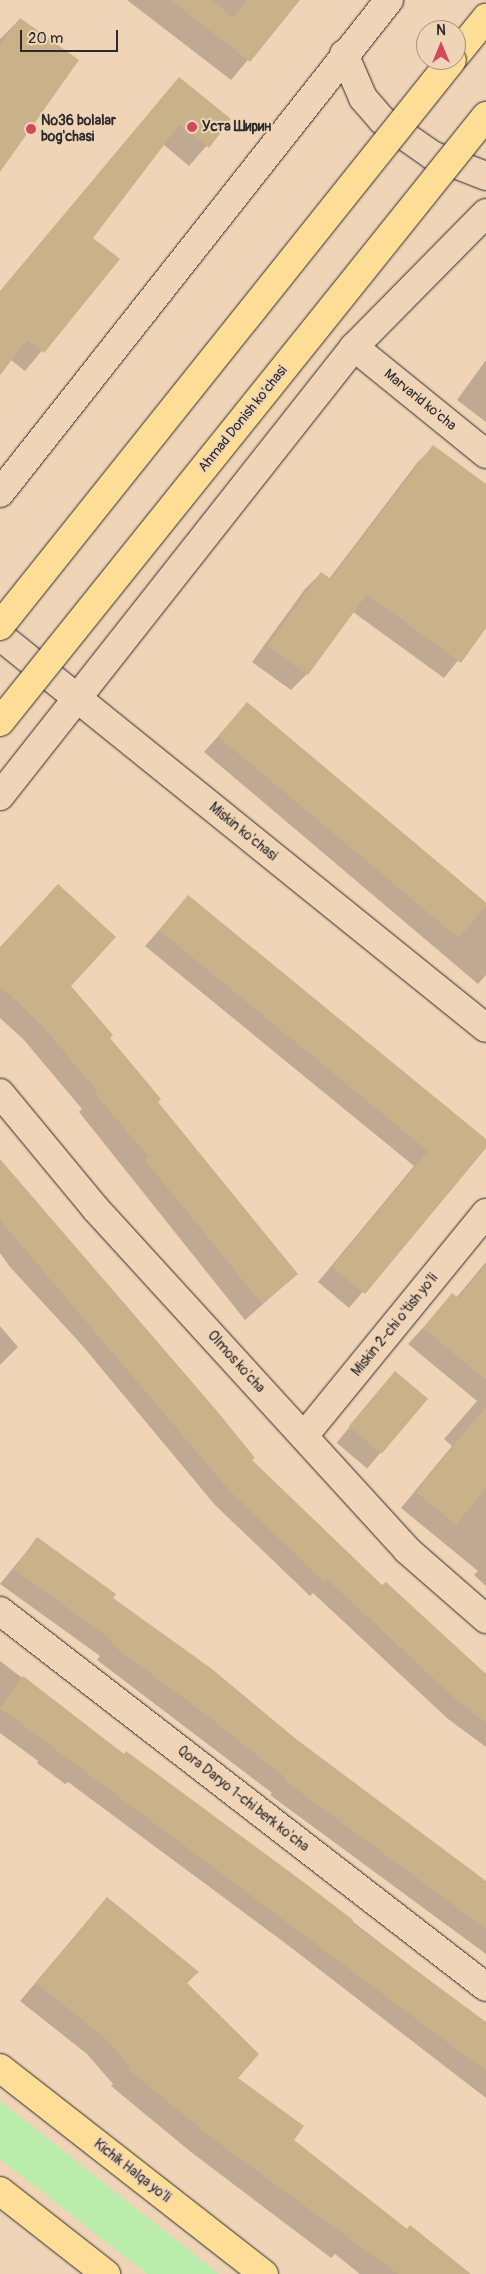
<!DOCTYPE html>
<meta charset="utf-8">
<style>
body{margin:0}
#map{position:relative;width:486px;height:2274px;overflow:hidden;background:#f0d4b7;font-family:Pangolin,sans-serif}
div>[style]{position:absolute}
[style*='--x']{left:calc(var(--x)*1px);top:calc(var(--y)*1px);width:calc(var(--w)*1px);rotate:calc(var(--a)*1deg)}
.green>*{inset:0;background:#baecac}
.shadow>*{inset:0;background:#0003;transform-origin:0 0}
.building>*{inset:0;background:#c9b189;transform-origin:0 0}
.roads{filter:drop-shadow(0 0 1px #2b2b2b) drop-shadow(0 0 1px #2b2b2b)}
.minor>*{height:28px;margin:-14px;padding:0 14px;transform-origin:14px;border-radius:14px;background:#f0d4b7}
.major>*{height:28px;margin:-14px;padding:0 14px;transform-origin:14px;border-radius:14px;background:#fedd96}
.highway>*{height:28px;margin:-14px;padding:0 14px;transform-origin:14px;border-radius:14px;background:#fedd96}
.bridges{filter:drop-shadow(0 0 1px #2b2b2b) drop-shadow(0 0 1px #2b2b2b)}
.major-bridge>*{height:28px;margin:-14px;padding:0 14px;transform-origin:14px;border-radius:14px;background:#fedd96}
.dots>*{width:14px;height:14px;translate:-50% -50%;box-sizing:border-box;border:2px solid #f0d4b7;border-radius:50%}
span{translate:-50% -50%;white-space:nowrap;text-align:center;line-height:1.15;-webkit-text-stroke:4px #f0d4b7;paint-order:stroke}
.poi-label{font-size:14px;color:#2b2b2b;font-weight:700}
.left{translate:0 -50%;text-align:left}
.street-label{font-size:14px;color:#2b2b2b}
.north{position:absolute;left:416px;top:20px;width:50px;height:50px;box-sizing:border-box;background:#f0d4b7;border:1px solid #a1907f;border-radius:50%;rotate:0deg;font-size:14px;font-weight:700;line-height:20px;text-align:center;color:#2b2b2b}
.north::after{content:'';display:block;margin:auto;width:18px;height:22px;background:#d1495b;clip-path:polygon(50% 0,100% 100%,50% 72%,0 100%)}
.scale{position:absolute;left:20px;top:30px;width:98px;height:22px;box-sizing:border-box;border:2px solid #2b2b2b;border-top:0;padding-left:6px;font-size:15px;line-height:18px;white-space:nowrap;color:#2b2b2b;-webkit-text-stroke:4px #f0d4b7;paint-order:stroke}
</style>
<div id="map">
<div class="green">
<i style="clip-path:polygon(0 2101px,219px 2274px,147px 2274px,0 2159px)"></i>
</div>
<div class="shadow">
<i style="clip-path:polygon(127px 0,298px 0,231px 80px)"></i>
<i style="clip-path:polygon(20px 19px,0 170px,0 39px)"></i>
<i style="clip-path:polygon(179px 79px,230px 119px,189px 166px,163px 144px,91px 238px,118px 259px,25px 371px,11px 360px,0 375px,0 292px)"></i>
<i style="clip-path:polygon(486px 360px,486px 422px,457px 400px)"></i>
<i style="clip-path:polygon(433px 447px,486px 488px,486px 626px,444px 678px,353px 612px,307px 674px,291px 690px,252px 662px,305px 589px,321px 573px,329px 579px,417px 463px)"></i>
<i style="clip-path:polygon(247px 704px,486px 905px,486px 975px,478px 984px,204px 752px)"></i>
<i style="clip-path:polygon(188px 897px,486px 1141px,486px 1146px,349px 1308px,318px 1282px,414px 1166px,145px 946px)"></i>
<i style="clip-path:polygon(0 947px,69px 986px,157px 1102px,297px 1274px,245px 1320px,79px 1112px,82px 1109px,24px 1040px,0 1018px)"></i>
<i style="clip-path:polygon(0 1161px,251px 1460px,382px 1587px,486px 1675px,486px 1747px,448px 1719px,313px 1593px,310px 1596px,215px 1505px,81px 1344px,10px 1267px,0 1253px)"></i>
<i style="clip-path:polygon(486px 1262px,486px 1586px,474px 1575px,478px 1571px,401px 1508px,452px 1446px,444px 1439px,477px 1401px,408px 1344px,453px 1295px,456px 1298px)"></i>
<i style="clip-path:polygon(0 1326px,18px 1347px,0 1365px)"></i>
<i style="left:395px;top:1373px;width:40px;height:91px;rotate:40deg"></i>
<i style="clip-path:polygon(37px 1539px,295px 1740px,486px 1882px,486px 1954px,270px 1795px,272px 1793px,97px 1660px,100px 1656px,0 1584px)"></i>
<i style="clip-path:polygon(0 1661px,124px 1755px,305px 1885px,486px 2024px,486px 2098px,285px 1943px,68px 1782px,65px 1784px,37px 1763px,38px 1761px,0 1733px)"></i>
<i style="clip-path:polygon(107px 1898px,197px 1973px,186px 1984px,236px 2079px,292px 2140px,407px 2230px,470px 2274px,360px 2274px,335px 2254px,331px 2258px,191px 2152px,111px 2086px,113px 2084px,87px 2054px,20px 2001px)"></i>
</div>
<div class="building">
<i style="clip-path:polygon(171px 0,211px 0,233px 17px,247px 0,300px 0,250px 62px)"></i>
<i style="clip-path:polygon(20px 18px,79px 60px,0 172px,0 45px)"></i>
<i style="clip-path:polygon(179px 77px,231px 119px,209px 148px,180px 124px,93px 238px,120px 259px,44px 353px,27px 340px,0 375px,0 291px)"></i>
<i style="clip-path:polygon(433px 445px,486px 484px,486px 628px,461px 663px,367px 594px,308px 675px,267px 646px,321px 572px,331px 579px)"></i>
<i style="left:247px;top:702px;width:314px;height:45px;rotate:40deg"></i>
<i style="clip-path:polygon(58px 884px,116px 937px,71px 986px,113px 1035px,110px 1038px,161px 1099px,158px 1102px,298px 1274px,262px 1304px,145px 1160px,149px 1157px,95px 1094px,98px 1092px,40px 1023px,0 986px,0 947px)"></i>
<i style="clip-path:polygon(188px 895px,486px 1139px,486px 1148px,365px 1294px,332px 1267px,428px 1151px,159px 930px)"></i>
<i style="clip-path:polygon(0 1159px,217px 1411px,255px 1458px,252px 1460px,382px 1585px,386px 1582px,486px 1674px,486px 1722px,462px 1705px,328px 1580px,325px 1583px,229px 1490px,0 1220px)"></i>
<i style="clip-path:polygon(486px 1265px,486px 1380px,423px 1328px,452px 1293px,458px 1298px)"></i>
<i style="left:395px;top:1371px;width:43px;height:72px;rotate:40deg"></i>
<i style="clip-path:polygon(486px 1406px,486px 1488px,456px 1525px,416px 1492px)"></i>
<i style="clip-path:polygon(37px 1537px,116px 1594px,113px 1598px,212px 1669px,296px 1739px,486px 1881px,486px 1929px,284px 1780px,286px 1778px,204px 1713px,111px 1644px,113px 1641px,14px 1569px)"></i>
<i style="clip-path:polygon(23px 1676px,124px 1754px,126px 1751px,306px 1884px,353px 1920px,352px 1923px,486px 2022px,486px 2071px,0 1708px)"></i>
<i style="clip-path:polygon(107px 1897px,199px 1972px,185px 1981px,259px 2054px,238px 2078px,304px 2126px,294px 2140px,407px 2229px,410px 2225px,471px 2274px,398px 2274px,208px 2135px,127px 2068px,130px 2066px,104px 2037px,36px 1983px)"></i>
</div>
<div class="roads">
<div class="minor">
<i style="--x:344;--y:54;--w:48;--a:66.6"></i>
<i style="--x:363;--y:98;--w:29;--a:49"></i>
<i style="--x:382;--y:120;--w:61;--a:35"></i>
<i style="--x:432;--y:155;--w:58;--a:21.3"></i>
<i style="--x:354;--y:347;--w:170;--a:39"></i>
<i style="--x:0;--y:493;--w:628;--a:-51.72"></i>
<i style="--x:0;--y:636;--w:624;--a:38.89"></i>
<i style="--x:0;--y:796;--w:572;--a:-51.75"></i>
<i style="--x:354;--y:347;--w:188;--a:-45.4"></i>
<i style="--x:0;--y:1093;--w:149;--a:50.4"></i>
<i style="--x:95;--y:1208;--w:463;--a:47.6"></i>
<i style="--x:407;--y:1550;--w:105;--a:41.1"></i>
<i style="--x:304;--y:1436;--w:288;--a:-50.8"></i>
<i style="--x:0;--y:1611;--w:614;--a:37.73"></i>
</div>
<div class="major">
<i style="--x:456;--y:55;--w:48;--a:-51"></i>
</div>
<div class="highway">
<i style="--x:0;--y:2068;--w:335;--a:38"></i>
<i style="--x:0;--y:2191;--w:135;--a:38.1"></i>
</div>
</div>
<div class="bridges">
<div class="major-bridge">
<i style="--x:0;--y:626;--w:724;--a:-51.39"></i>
<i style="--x:0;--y:722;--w:777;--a:-51.27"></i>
</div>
</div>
<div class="dots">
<i style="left:192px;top:127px;background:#d1495b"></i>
<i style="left:31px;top:129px;background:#d1495b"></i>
</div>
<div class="poi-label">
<span class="left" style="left:41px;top:129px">№36 bolalar<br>bog'chasi</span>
<span class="left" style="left:202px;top:127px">Уста Ширин</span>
</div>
<div class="street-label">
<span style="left:420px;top:400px;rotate:39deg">Marvarid ko'cha</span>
<span style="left:243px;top:419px;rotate:-51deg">Ahmad Donish ko'chasi</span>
<span style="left:243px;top:832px;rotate:39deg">Miskin ko'chasi</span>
<span style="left:395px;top:1325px;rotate:-51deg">Miskin 2-chi o'tish yo'li</span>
<span style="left:236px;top:1362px;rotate:48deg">Olmos ko'cha</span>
<span style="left:243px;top:1799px;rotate:38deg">Qora Daryo 1-chi berk ko'cha</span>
<span style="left:132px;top:2171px;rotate:38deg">Kichik Halqa yo'li</span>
</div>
<div class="north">N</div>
<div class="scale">20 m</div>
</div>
